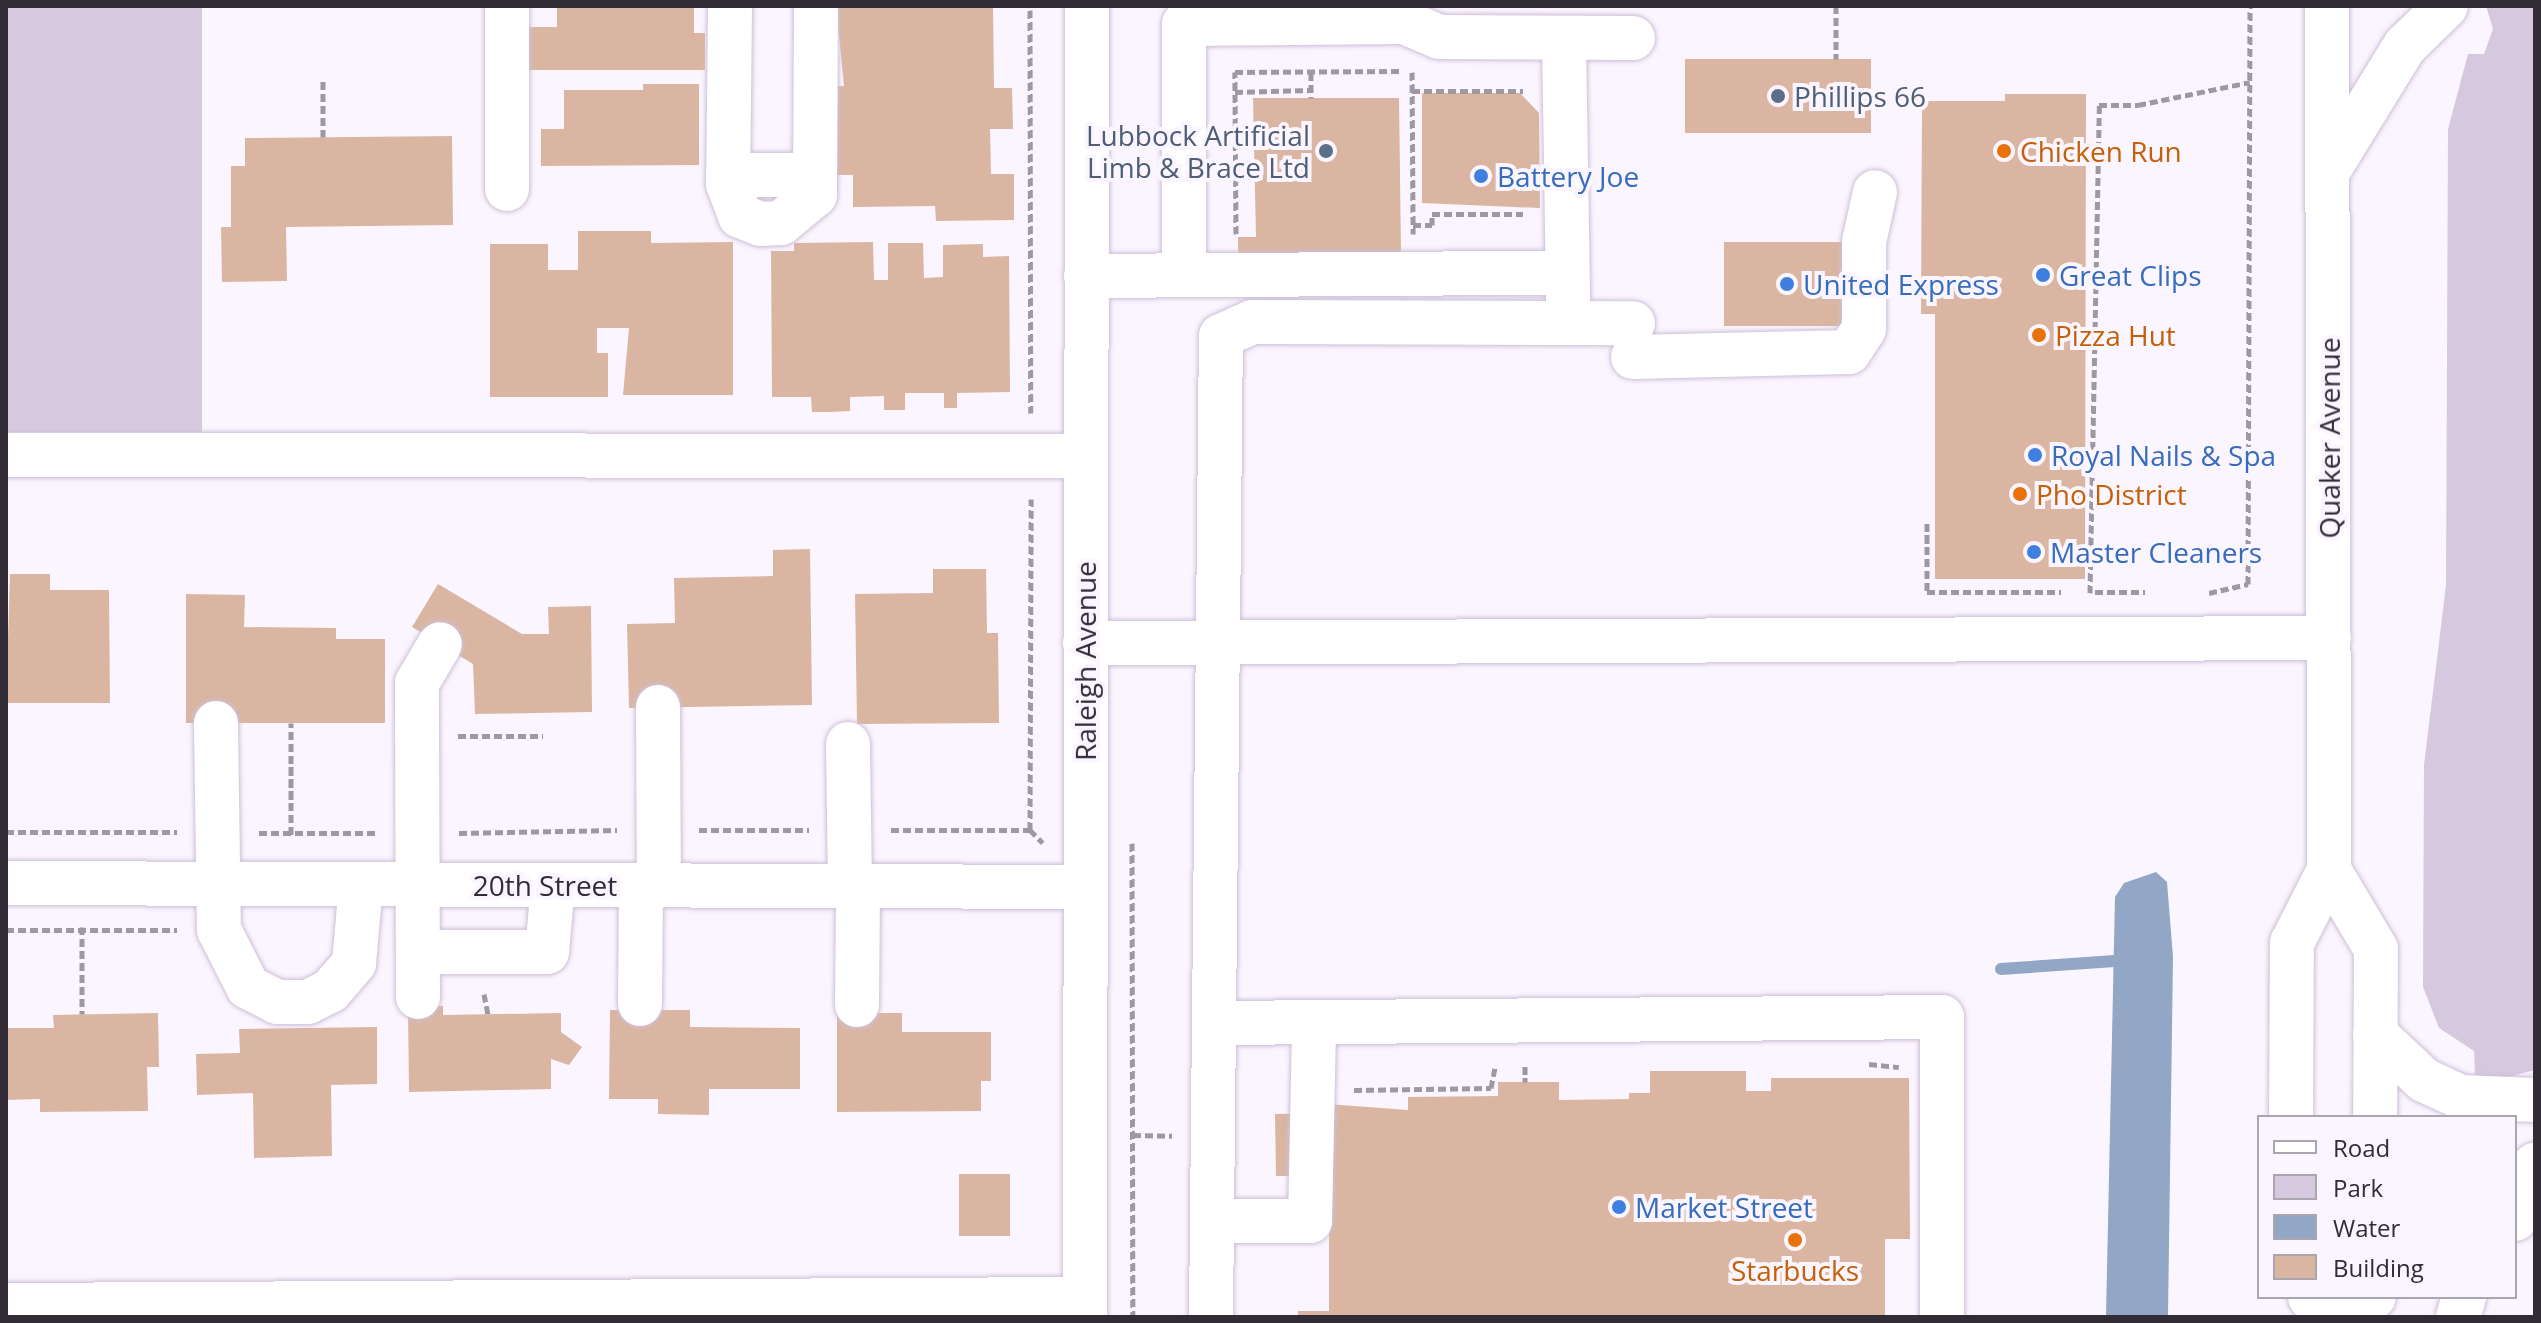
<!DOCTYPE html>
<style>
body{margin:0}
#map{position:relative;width:2541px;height:1323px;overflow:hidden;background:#fbf5ff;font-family:"Open Sans",sans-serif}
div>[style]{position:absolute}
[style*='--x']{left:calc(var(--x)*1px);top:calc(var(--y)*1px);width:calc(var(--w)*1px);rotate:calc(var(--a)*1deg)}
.green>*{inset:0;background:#d6c9df;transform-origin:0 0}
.water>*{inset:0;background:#92a6c5}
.stream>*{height:12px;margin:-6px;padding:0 6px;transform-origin:6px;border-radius:6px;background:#92a6c5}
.building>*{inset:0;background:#dab6a2;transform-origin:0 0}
.path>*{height:5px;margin-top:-2.5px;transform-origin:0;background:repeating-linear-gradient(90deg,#9e98a2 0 8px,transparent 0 12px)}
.roads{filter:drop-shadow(0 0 2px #cdbfd7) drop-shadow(0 0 2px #cdbfd7)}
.minor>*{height:44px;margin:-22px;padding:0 22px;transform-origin:22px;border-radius:22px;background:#fff}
.major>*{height:44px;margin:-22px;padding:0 22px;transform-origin:22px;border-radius:22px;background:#fff}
.highway>*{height:44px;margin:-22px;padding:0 22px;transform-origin:22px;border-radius:22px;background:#fff}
.dots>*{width:22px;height:22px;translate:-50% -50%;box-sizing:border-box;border:4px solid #fbf5ff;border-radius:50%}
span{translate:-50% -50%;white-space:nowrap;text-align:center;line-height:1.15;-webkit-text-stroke:8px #fbf5ff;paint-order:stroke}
.service-label{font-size:28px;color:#4e5e75}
.left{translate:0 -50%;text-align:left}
.right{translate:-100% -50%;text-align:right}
.food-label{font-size:28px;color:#c56008}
.shop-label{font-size:28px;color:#366cbe}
.street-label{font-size:28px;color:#312c35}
.frame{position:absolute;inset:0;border:8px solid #312c35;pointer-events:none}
.legend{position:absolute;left:2257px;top:1115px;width:260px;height:184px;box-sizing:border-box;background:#fbf5ff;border:2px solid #aaa5ae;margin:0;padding:10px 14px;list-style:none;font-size:24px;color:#312c35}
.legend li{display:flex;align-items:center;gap:16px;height:40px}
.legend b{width:40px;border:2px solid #aaa5ae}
</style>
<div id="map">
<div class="green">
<i style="left:6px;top:6px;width:196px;height:426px"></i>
<i style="clip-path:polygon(2486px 6px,2535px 6px,2535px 1070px,2504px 1078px,2475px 1075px,2474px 1051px,2439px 1028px,2423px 987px,2424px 765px,2446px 585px,2448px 129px,2468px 54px,2484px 54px,2493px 29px)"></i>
</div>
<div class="water">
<i style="clip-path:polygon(2156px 872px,2167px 882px,2173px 957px,2168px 1315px,2106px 1317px,2115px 897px,2124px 883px)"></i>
</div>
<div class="stream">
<i style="--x:2001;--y:969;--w:114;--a:-4"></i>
</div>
<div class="building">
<i style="clip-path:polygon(557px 6px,694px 6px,694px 33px,705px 33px,705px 70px,526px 70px,526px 27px,557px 27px)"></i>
<i style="clip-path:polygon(836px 6px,993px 6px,994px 88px,1012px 88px,1013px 129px,990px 129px,991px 174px,1014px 174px,1014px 220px,936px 221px,935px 206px,853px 207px,853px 175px,833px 175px,833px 86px,844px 86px)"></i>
<i style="left:1685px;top:59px;width:186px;height:74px"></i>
<i style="clip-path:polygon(643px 84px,699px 84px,699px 165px,541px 166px,541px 129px,564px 129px,564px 90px,643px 90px)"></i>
<i style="clip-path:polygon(1422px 93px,1520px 93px,1539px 113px,1540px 208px,1422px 203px)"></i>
<i style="clip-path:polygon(2005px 94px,2086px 94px,2085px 579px,1935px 579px,1935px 314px,1921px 314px,1922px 101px,2005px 101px)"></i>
<i style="clip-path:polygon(1253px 98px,1399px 98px,1401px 253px,1238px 253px,1238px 237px,1256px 237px)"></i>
<i style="clip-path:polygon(452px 136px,453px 225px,286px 227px,287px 281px,222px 282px,221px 227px,231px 227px,231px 166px,245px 166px,245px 138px)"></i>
<i style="clip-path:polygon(578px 231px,651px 231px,651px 243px,733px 242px,733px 395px,623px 395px,629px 328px,597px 328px,597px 353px,608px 353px,608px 397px,490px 397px,490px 244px,548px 244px,548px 270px,578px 270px)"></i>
<i style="clip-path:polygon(873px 242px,874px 280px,888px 280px,888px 243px,923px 243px,924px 278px,943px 277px,943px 245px,983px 244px,983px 257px,1009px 256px,1010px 392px,957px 393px,957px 408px,944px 408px,944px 393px,905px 393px,905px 410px,884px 410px,884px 396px,850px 397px,850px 411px,830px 412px,812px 412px,811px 397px,772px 397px,771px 251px,794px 251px,794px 243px)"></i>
<i style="left:1724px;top:242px;width:127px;height:84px"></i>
<i style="clip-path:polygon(810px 549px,812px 705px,629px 708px,627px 624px,675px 623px,674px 578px,773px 576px,773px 550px)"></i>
<i style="clip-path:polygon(933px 569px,986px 569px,987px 633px,998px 633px,999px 723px,857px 724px,855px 594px,933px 593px)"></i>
<i style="clip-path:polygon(10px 574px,50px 574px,50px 590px,109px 590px,110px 703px,6px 703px)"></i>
<i style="clip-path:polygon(438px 584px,522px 634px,549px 634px,548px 607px,591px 606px,592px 712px,475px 714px,473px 664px,412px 627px)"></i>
<i style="clip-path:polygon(186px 594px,245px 595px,244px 627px,336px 628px,336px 639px,385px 639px,385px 723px,186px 723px)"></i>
<i style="clip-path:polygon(443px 1006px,443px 1015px,561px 1013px,561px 1032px,582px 1047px,569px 1065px,551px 1059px,551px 1089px,409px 1092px,408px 1007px)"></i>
<i style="clip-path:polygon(610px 1010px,690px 1010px,690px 1027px,800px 1028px,800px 1089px,709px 1089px,709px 1115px,658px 1114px,658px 1099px,609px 1099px)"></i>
<i style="clip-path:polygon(158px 1013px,159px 1067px,147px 1067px,148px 1111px,40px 1112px,40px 1099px,6px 1100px,6px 1028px,54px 1028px,53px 1015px)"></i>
<i style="clip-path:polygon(837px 1013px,902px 1013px,902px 1032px,991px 1032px,991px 1081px,981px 1081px,981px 1111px,837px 1112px)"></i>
<i style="clip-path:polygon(377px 1027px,377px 1084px,331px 1085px,332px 1156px,254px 1158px,253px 1093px,197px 1095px,196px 1054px,240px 1053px,239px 1029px)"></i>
<i style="clip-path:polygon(1650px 1071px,1746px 1071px,1746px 1091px,1771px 1091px,1771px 1078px,1909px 1078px,1910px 1239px,1885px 1239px,1885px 1317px,1298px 1317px,1298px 1311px,1329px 1311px,1329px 1176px,1276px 1176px,1275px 1114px,1327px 1113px,1327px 1104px,1408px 1110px,1408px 1097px,1498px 1096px,1498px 1082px,1559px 1082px,1559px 1100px,1629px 1099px,1629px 1093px,1650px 1093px)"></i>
<i style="left:959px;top:1174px;width:51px;height:62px"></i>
</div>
<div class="path">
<i style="--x:1836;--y:6;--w:53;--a:90"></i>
<i style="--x:1030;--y:10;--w:403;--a:89.9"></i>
<i style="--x:1311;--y:72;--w:26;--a:90"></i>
<i style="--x:1412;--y:72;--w:162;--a:89.6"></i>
<i style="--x:1412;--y:91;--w:111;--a:0"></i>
<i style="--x:1235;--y:92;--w:76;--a:-1.5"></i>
<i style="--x:323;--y:137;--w:57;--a:-90"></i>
<i style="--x:1413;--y:225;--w:19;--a:0"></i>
<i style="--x:1432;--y:225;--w:11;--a:-90"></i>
<i style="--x:1432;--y:214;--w:91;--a:0"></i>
<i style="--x:1236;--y:234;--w:162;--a:-90.4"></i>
<i style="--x:1235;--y:72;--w:168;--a:-0.3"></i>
<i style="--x:1927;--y:523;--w:69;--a:90"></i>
<i style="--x:1927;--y:592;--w:134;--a:0"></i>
<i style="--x:2095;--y:592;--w:50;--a:0"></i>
<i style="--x:2090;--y:593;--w:488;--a:-88.9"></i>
<i style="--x:2099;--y:105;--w:39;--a:0"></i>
<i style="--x:2138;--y:105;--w:114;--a:-11.6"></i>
<i style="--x:2209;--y:593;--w:40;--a:-13"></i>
<i style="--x:2248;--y:584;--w:578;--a:-89.8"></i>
<i style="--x:458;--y:736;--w:85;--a:0"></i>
<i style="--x:699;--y:830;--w:110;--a:0"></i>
<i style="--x:891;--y:830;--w:139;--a:0"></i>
<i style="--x:1030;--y:830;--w:331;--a:-89.8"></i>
<i style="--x:1030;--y:830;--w:18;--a:45"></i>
<i style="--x:6;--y:832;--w:171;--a:0"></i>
<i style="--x:259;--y:833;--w:118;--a:0"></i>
<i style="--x:459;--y:833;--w:158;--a:-1.1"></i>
<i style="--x:291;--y:835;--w:112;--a:-90"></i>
<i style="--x:1132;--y:843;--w:474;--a:89.9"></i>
<i style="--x:82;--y:927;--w:87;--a:90"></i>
<i style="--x:6;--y:930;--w:171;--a:0"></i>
<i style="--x:484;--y:994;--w:21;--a:79"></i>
<i style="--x:1869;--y:1064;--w:30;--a:6"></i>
<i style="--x:1525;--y:1066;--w:16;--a:90"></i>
<i style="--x:1354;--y:1090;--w:137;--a:-0.8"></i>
<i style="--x:1491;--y:1088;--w:21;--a:-79"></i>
<i style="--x:1133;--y:1135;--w:39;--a:1"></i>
</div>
<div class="roads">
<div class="minor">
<i style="--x:507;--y:6;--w:183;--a:90"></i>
<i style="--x:730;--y:6;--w:178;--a:90.6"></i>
<i style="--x:728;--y:184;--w:34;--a:69"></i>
<i style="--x:740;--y:216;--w:22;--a:21"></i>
<i style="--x:761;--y:224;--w:20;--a:-3"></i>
<i style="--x:781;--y:223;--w:44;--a:-39.5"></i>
<i style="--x:815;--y:195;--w:189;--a:-89.7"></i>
<i style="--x:1564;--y:38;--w:262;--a:89.1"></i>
<i style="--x:728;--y:175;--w:87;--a:0"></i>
<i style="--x:1184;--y:275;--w:251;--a:-90"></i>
<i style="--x:1184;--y:24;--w:220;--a:-0.5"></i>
<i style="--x:1404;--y:22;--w:38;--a:23"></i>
<i style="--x:1439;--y:37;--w:194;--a:0.3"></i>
<i style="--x:1086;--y:276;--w:481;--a:-0.4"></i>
<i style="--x:1633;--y:357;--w:216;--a:-1.3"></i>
<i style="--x:1849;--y:352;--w:27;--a:-57"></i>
<i style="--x:1864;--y:329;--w:87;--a:-90"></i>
<i style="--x:1864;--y:242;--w:51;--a:-77.6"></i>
<i style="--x:6;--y:455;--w:1079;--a:0.05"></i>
<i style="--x:1085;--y:643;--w:1244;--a:-0.23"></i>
<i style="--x:658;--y:707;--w:179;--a:89.7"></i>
<i style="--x:216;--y:723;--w:207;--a:89.2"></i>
<i style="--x:219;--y:930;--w:64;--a:63"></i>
<i style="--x:248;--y:987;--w:33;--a:27"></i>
<i style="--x:277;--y:1002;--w:31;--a:0"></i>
<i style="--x:308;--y:1002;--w:25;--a:-27"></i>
<i style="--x:330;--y:991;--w:37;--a:-49"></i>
<i style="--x:354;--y:963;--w:79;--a:-84.9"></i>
<i style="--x:848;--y:744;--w:142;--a:89.2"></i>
<i style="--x:6;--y:883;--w:1078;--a:0.21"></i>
<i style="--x:418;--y:952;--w:129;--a:0"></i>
<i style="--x:547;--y:952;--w:67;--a:-84.9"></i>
<i style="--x:418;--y:997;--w:314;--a:-90.2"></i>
<i style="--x:417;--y:683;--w:45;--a:-59.5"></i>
<i style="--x:640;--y:1004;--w:118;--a:-89.5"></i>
<i style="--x:857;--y:1005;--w:119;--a:-89.5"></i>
<i style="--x:1214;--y:1023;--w:728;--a:-0.47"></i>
<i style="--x:1942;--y:1017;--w:300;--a:90"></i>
<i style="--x:1212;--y:1221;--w:98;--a:0"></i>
<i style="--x:1310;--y:1221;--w:199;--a:-88.8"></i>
<i style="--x:6;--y:1305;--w:1079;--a:-0.32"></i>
<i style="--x:1085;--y:1317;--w:1311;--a:-89.91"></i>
<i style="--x:1211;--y:1317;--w:981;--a:-89.42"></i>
<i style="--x:1221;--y:336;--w:34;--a:-24"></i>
<i style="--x:1252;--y:322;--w:381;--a:0.2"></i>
</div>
<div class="major">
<i style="--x:2328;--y:171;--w:147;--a:-58.4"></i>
<i style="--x:2405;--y:46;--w:57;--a:-44.3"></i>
<i style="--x:2329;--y:870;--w:92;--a:59.3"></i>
<i style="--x:2376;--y:949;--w:168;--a:90.3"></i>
<i style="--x:2375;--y:1034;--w:67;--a:43.2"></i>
<i style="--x:2424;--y:1080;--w:40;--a:25"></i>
<i style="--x:2460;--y:1097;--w:75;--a:2.3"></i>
<i style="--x:2291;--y:1117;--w:174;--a:-89.7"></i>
<i style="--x:2292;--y:943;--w:82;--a:-63.1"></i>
<i style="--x:2329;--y:870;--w:864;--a:-90.13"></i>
<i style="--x:2515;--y:1219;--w:31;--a:-50"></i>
<i style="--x:2310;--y:1297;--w:25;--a:53"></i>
<i style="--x:2458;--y:1317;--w:21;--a:-73"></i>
</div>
<div class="highway">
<i style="--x:2515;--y:1181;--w:26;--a:-39"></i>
<i style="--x:2350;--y:1317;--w:31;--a:-40"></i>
</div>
</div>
<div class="dots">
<i style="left:1778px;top:96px;background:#5c6f8a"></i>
<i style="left:1326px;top:151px;background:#5c6f8a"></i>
<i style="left:2004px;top:151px;background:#e8710a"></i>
<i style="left:1481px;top:176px;background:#3f7fe0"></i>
<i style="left:2043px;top:275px;background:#3f7fe0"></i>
<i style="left:1787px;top:284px;background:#3f7fe0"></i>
<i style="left:2039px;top:335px;background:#e8710a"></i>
<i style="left:2035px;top:455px;background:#3f7fe0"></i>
<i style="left:2020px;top:494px;background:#e8710a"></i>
<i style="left:2034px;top:552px;background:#3f7fe0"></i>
<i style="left:1619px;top:1207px;background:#3f7fe0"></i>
<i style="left:1795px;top:1240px;background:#e8710a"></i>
</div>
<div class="service-label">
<span class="left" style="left:1794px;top:96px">Phillips 66</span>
<span class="right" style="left:1310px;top:151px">Lubbock Artificial<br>Limb &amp; Brace Ltd</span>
</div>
<div class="food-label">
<span class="left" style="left:2020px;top:151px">Chicken Run</span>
<span class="left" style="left:2055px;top:335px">Pizza Hut</span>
<span class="left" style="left:2036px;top:494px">Pho District</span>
<span style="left:1795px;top:1270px">Starbucks</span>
</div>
<div class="shop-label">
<span class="left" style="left:1497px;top:176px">Battery Joe</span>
<span class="left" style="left:2059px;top:275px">Great Clips</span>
<span class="left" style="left:1803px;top:284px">United Express</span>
<span class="left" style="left:2051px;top:455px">Royal Nails &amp; Spa</span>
<span class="left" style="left:2050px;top:552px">Master Cleaners</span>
<span class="left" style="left:1635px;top:1207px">Market Street</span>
</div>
<div class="street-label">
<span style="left:2329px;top:438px;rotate:-90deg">Quaker Avenue</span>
<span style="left:1085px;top:661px;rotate:-90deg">Raleigh Avenue</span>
<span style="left:545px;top:885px">20th Street</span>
</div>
<div class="frame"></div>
<ul class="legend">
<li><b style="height:10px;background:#fff"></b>Road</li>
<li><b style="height:22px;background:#d6c9df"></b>Park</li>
<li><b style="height:22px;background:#92a6c5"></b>Water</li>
<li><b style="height:22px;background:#dab6a2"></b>Building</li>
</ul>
</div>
